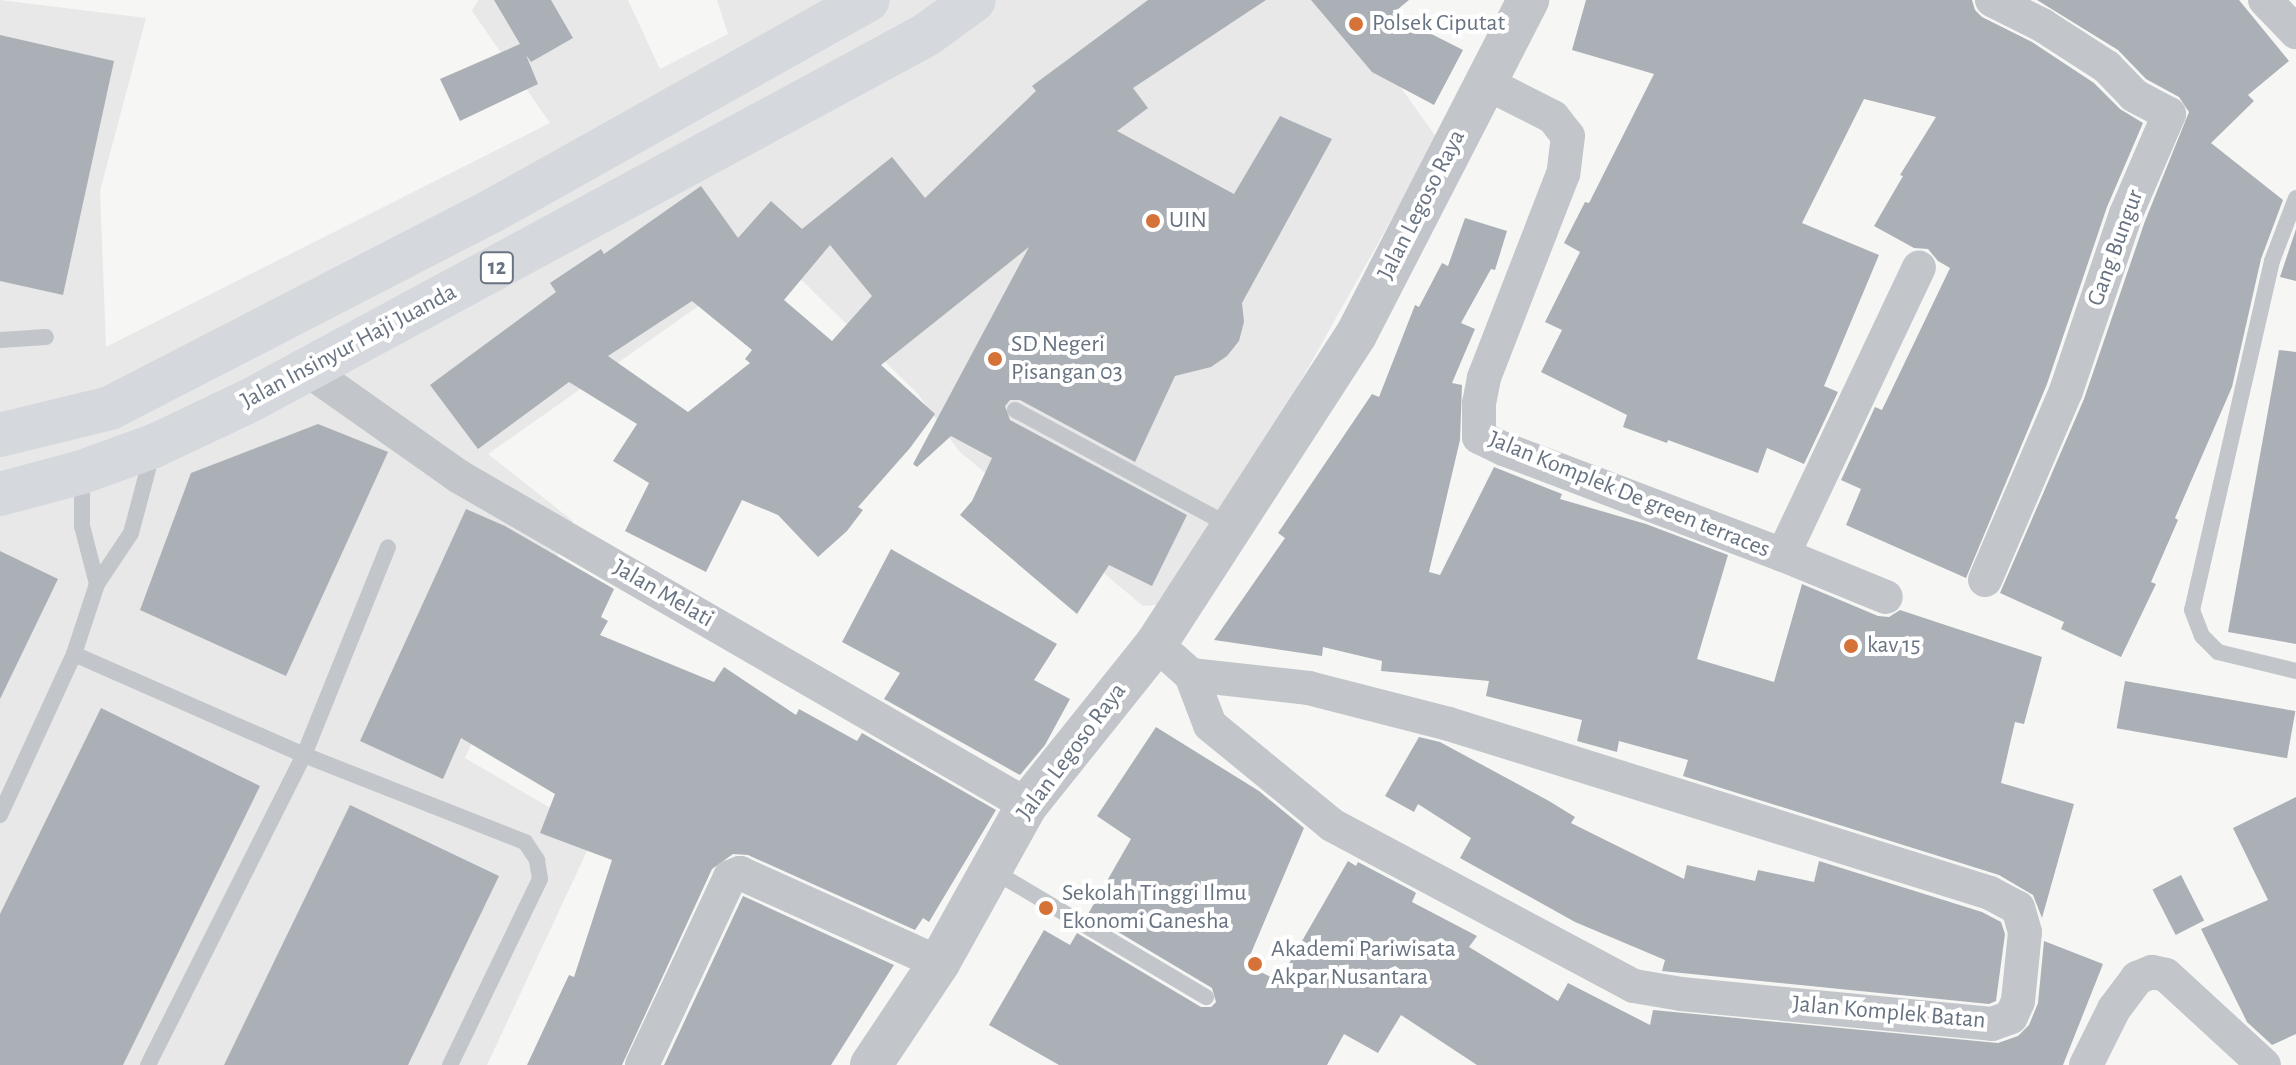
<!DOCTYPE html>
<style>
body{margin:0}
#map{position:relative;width:2296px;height:1065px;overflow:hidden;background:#f6f7f4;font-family:"Alegreya Sans",sans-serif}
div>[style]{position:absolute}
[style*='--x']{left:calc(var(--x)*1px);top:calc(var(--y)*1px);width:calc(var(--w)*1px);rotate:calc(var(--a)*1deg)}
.built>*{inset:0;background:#e7e8e7}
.building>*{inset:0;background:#abb0b7;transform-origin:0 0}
.service>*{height:16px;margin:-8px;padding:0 8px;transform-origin:8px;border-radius:8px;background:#c2c5c9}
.minor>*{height:34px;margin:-17px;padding:0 17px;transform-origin:17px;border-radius:17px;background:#c2c5c9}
.tertiary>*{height:42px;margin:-21px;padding:0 21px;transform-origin:21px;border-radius:21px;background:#c2c5c9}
.trunk>*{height:44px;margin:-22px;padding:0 22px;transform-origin:22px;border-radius:22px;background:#d5d8dc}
.dots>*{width:22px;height:22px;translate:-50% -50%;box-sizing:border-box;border:4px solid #fff;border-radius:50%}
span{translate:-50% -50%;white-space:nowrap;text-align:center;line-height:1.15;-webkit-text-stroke:8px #fff;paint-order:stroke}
.shield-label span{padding:2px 6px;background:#fff;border:2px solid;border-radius:6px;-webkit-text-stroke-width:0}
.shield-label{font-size:22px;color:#687382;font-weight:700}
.poi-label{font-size:24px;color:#687382}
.left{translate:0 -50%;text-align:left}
.street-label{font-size:24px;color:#687382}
</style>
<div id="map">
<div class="built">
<i style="clip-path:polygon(0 0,146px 18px,100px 191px,106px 347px,550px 123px,472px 11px,478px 0,628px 0,660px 69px,728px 34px,717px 0,1338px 0,1437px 138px,1176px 603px,1143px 606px,959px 451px,918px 394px,774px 253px,488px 454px,573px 521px,465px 758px,595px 834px,487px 1065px,0 1065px)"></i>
</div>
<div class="building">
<i style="clip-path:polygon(494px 0,551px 0,573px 38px,531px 62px,526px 55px,538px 84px,460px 121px,440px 79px,520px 44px)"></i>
<i style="clip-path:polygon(evenodd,1148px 0,1266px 0,1133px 88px,1148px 108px,1117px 131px,1234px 194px,1280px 116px,1332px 139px,1242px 303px,1244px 322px,1239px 341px,1227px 356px,1211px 367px,1175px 376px,1135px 462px,1020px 400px,1010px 400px,1005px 406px,1010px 420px,1187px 515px,1152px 586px,1109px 565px,1077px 614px,960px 515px,972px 501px,992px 458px,951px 436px,917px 467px,913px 464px,1029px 247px,881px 365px,935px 414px,910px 448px,858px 507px,863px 510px,847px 531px,818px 557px,778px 515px,742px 500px,706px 572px,625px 531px,649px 483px,613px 461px,637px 424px,569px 382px,478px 449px,430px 385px,556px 292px,550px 283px,601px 249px,604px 254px,701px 186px,738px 238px,771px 201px,802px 229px,892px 157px,925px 198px,1036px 91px,1032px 86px,1148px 0,830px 245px,872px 296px,832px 341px,784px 300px,830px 245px,1148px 0,692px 301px,752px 350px,745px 359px,750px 363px,688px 412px,608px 356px,692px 301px)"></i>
<i style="clip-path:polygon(1311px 0,1409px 0,1392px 14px,1463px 50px,1434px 105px,1372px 72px)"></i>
<i style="clip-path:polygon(1586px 0,1972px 0,1975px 10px,1982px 17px,2032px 42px,2094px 83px,2120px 109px,2143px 123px,2107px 207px,2047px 384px,1966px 578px,1846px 525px,1861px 489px,1841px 480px,1875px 407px,1882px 410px,1950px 268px,1938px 261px,1928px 249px,1914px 248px,1874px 226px,1903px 176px,1900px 175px,1936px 117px,1864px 99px,1802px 223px,1879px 255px,1824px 386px,1838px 392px,1804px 464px,1767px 448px,1758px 473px,1668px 440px,1667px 443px,1623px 427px,1627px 415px,1541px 372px,1562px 330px,1545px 322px,1580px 252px,1564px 243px,1585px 202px,1589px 203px,1654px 74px,1572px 50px)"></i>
<i style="clip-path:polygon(2037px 0,2239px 0,2289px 61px,2248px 95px,2254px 101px,2211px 143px,2283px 200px,2261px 259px,2232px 387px,2175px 518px,2178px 520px,2151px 582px,2156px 584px,2121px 657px,2061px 629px,2064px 622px,2000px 593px,2084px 399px,2145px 221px,2189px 112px,2179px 97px,2146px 79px,2118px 50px)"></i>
<i style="clip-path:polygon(0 35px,114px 61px,63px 295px,0 281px)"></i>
<i style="clip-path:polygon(1465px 218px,1507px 231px,1495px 270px,1491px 269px,1461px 323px,1475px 329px,1452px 383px,1462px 385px,1460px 440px,1429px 572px,1440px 575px,1494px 467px,1562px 494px,1560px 499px,1646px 524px,1728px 555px,1697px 659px,1774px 682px,1802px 584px,1878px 616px,1889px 617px,1900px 610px,2042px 657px,2024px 724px,2015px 722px,2001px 783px,2074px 804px,2042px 918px,2033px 895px,1999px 875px,1683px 776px,1688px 760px,1619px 741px,1617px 752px,1577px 741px,1582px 720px,1486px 696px,1489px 681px,1381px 671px,1382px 661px,1323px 647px,1322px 656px,1214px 640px,1285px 538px,1278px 533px,1299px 502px,1372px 394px,1379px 397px,1415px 305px,1419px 307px,1442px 263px,1448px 266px)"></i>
<i style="clip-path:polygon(2296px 229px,2296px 281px,2280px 277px)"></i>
<i style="clip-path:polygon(2279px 350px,2296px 352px,2296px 644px,2228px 632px)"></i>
<i style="clip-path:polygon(318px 424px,388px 452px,286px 676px,140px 610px,191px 473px)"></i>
<i style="clip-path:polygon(466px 509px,505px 526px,614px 589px,601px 617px,608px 621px,600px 635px,714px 682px,724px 667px,796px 715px,799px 709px,857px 741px,862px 733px,996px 810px,929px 922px,923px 918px,915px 930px,748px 855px,733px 854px,712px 869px,622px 1065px,527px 1065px,569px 975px,574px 977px,612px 860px,540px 833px,555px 794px,461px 738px,443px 779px,360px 741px)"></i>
<i style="clip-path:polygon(891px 549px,1057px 644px,1034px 680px,1070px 699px,1045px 745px,1020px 775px,884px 699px,900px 673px,842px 642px)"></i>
<i style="clip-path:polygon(0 551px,58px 579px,0 699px)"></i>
<i style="left:2125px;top:681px;width:173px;height:48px;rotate:10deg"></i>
<i style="clip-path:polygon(101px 708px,260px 786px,123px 1065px,0 1065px,0 914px)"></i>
<i style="clip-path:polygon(1156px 727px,1259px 791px,1304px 828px,1246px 965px,1279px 981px,1348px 861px,1356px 866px,1358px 862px,1413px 891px,1416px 893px,1412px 902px,1477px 936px,1469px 947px,1558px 1001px,1568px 983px,1650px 1025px,1653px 1010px,1998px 1043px,2018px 1036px,2029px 1025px,2038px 1003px,2044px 941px,2103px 964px,2063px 1065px,1477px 1065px,1401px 1015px,1378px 1053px,1344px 1034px,1327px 1065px,1059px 1065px,989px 1025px,1044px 930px,1070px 945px,1077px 933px,1201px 1007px,1211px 1007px,1216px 1002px,1212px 988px,1088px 914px,1131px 839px,1097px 816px)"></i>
<i style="clip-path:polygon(1419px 737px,1440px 742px,1549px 801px,1575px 817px,1571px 823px,1684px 879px,1687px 865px,1755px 881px,1758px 870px,1814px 882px,1819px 861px,1982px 912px,2001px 922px,2005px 934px,1996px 1001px,1989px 1004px,1662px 971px,1665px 960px,1575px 922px,1460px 858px,1471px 838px,1418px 804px,1414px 812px,1385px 796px)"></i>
<i style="clip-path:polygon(2296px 797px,2296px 1034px,2272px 1045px,2247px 1022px,2201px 929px,2268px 900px,2233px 828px)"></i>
<i style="clip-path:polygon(350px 805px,499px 876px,408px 1065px,224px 1065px)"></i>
<i style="left:2181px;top:875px;width:51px;height:32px;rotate:63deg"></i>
<i style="clip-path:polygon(743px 896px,894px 965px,831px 1065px,664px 1065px)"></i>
</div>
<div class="service">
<i style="--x:2296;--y:198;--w:67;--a:110.9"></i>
<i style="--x:2272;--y:261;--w:358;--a:102.9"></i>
<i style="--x:2192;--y:610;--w:28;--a:69"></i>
<i style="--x:2202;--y:636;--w:23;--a:45"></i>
<i style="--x:2218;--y:652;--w:80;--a:13.7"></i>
<i style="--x:0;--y:340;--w:46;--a:-3.7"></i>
<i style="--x:1015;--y:410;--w:244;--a:28.3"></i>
<i style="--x:82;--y:476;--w:50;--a:90"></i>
<i style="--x:82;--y:526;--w:60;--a:75.5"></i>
<i style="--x:74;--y:654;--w:251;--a:23.7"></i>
<i style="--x:304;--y:755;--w:238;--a:21.5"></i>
<i style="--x:525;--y:842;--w:22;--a:56"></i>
<i style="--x:537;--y:860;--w:19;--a:81"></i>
<i style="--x:540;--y:879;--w:207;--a:115.8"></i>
<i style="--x:0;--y:815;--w:177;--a:-65.3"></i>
<i style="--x:74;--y:654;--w:74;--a:-71.8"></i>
<i style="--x:97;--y:584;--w:61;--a:-56.3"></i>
<i style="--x:131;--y:533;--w:82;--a:-75.1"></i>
<i style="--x:992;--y:870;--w:249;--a:30.7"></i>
<i style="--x:148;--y:1065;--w:347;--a:-63.3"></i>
<i style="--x:304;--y:755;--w:224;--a:-68"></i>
</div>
<div class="minor">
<i style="--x:2265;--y:0;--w:45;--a:45.9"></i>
<i style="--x:1484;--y:82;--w:77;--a:26.9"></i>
<i style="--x:1553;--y:117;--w:24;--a:52"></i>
<i style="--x:1568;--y:136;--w:38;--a:97"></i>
<i style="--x:1563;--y:174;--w:219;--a:111.2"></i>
<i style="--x:1484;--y:378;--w:25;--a:101"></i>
<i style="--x:1479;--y:403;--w:34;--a:90"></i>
<i style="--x:1479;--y:437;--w:28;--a:26"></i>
<i style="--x:1504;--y:449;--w:298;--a:20.8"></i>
<i style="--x:1783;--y:555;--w:318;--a:-64.7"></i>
<i style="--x:308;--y:370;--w:184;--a:35.2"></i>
<i style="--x:458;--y:476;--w:657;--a:30.04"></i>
<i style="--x:1783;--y:555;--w:111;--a:22.2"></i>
<i style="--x:1985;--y:580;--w:206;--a:-66.8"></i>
<i style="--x:2066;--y:391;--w:187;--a:-71.3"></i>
<i style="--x:2126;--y:214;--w:109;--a:-66.7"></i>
<i style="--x:2169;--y:114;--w:40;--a:-152"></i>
<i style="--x:2134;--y:95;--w:39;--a:-134"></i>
<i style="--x:2107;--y:67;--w:77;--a:-147.1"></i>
<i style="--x:2042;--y:25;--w:56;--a:-153.4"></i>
<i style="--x:1156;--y:644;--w:47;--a:41.5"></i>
<i style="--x:1191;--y:675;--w:53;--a:69.2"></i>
<i style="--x:1210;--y:725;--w:158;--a:39.3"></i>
<i style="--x:1332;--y:825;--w:342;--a:28.1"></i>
<i style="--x:1634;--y:986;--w:48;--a:9.7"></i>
<i style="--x:1681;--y:994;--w:312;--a:5.5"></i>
<i style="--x:1992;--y:1024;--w:20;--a:-20"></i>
<i style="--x:2011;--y:1017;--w:17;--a:-66"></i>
<i style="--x:2018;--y:1001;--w:69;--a:-84.2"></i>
<i style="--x:2025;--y:932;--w:25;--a:-106"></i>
<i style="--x:2018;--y:908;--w:32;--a:-152"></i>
<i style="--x:1990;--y:893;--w:567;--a:-162.65"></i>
<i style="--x:1449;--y:724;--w:145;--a:-165.6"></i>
<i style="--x:1309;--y:688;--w:119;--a:-173.7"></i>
<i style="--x:642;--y:1065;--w:208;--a:-64.9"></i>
<i style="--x:730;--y:877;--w:11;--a:-22"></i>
<i style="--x:740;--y:873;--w:218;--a:24.3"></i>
<i style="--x:2086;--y:1065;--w:63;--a:-63.4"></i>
<i style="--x:2114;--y:1009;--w:39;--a:-53"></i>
<i style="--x:2137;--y:978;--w:16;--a:-22"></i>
<i style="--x:2152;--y:972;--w:14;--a:12"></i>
<i style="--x:2166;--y:975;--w:133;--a:42.6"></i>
</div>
<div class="tertiary">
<i style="--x:871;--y:1065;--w:123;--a:-56.3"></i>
<i style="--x:939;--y:963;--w:181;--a:-60.9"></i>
<i style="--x:1027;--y:805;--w:206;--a:-51.3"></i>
<i style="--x:1156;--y:644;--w:368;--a:-57.1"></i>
<i style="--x:1356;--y:335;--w:377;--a:-62.8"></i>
</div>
<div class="trunk">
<i style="--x:0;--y:435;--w:113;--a:-13.8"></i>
<i style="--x:110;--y:408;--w:428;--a:-27.3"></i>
<i style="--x:490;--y:212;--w:433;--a:-29.3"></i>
<i style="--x:0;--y:494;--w:85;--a:-15"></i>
<i style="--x:82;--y:472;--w:77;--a:-19.9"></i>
<i style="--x:154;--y:446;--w:107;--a:-25.4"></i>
<i style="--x:251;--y:400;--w:767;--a:-28.4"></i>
<i style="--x:926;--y:35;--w:59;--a:-36.1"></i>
</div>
<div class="dots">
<i style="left:1356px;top:24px;background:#d47237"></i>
<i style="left:1153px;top:221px;background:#d47237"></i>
<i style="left:995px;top:359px;background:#d47237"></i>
<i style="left:1851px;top:646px;background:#d47237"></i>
<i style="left:1046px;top:908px;background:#d47237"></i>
<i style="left:1255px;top:964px;background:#d47237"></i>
</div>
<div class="shield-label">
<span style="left:497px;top:268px">12</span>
</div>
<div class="poi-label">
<span class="left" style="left:1372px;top:24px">Polsek Ciputat</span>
<span class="left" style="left:1169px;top:221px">UIN</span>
<span class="left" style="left:1011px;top:359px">SD Negeri<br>Pisangan 03</span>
<span class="left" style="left:1867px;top:646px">kav 15</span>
<span class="left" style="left:1062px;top:908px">Sekolah Tinggi Ilmu<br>Ekonomi Ganesha</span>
<span class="left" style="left:1271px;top:964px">Akademi Pariwisata<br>Akpar Nusantara</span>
</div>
<div class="street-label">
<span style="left:1422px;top:205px;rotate:-63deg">Jalan Legoso Raya</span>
<span style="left:2116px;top:248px;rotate:-70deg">Gang Bungur</span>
<span style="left:349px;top:347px;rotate:-28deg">Jalan Insinyur Haji Juanda</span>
<span style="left:1629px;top:495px;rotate:22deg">Jalan Komplek De green terraces</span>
<span style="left:663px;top:594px;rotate:30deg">Jalan Melati</span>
<span style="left:1072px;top:752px;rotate:-53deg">Jalan Legoso Raya</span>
<span style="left:1889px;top:1013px;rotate:5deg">Jalan Komplek Batan</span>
</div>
</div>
